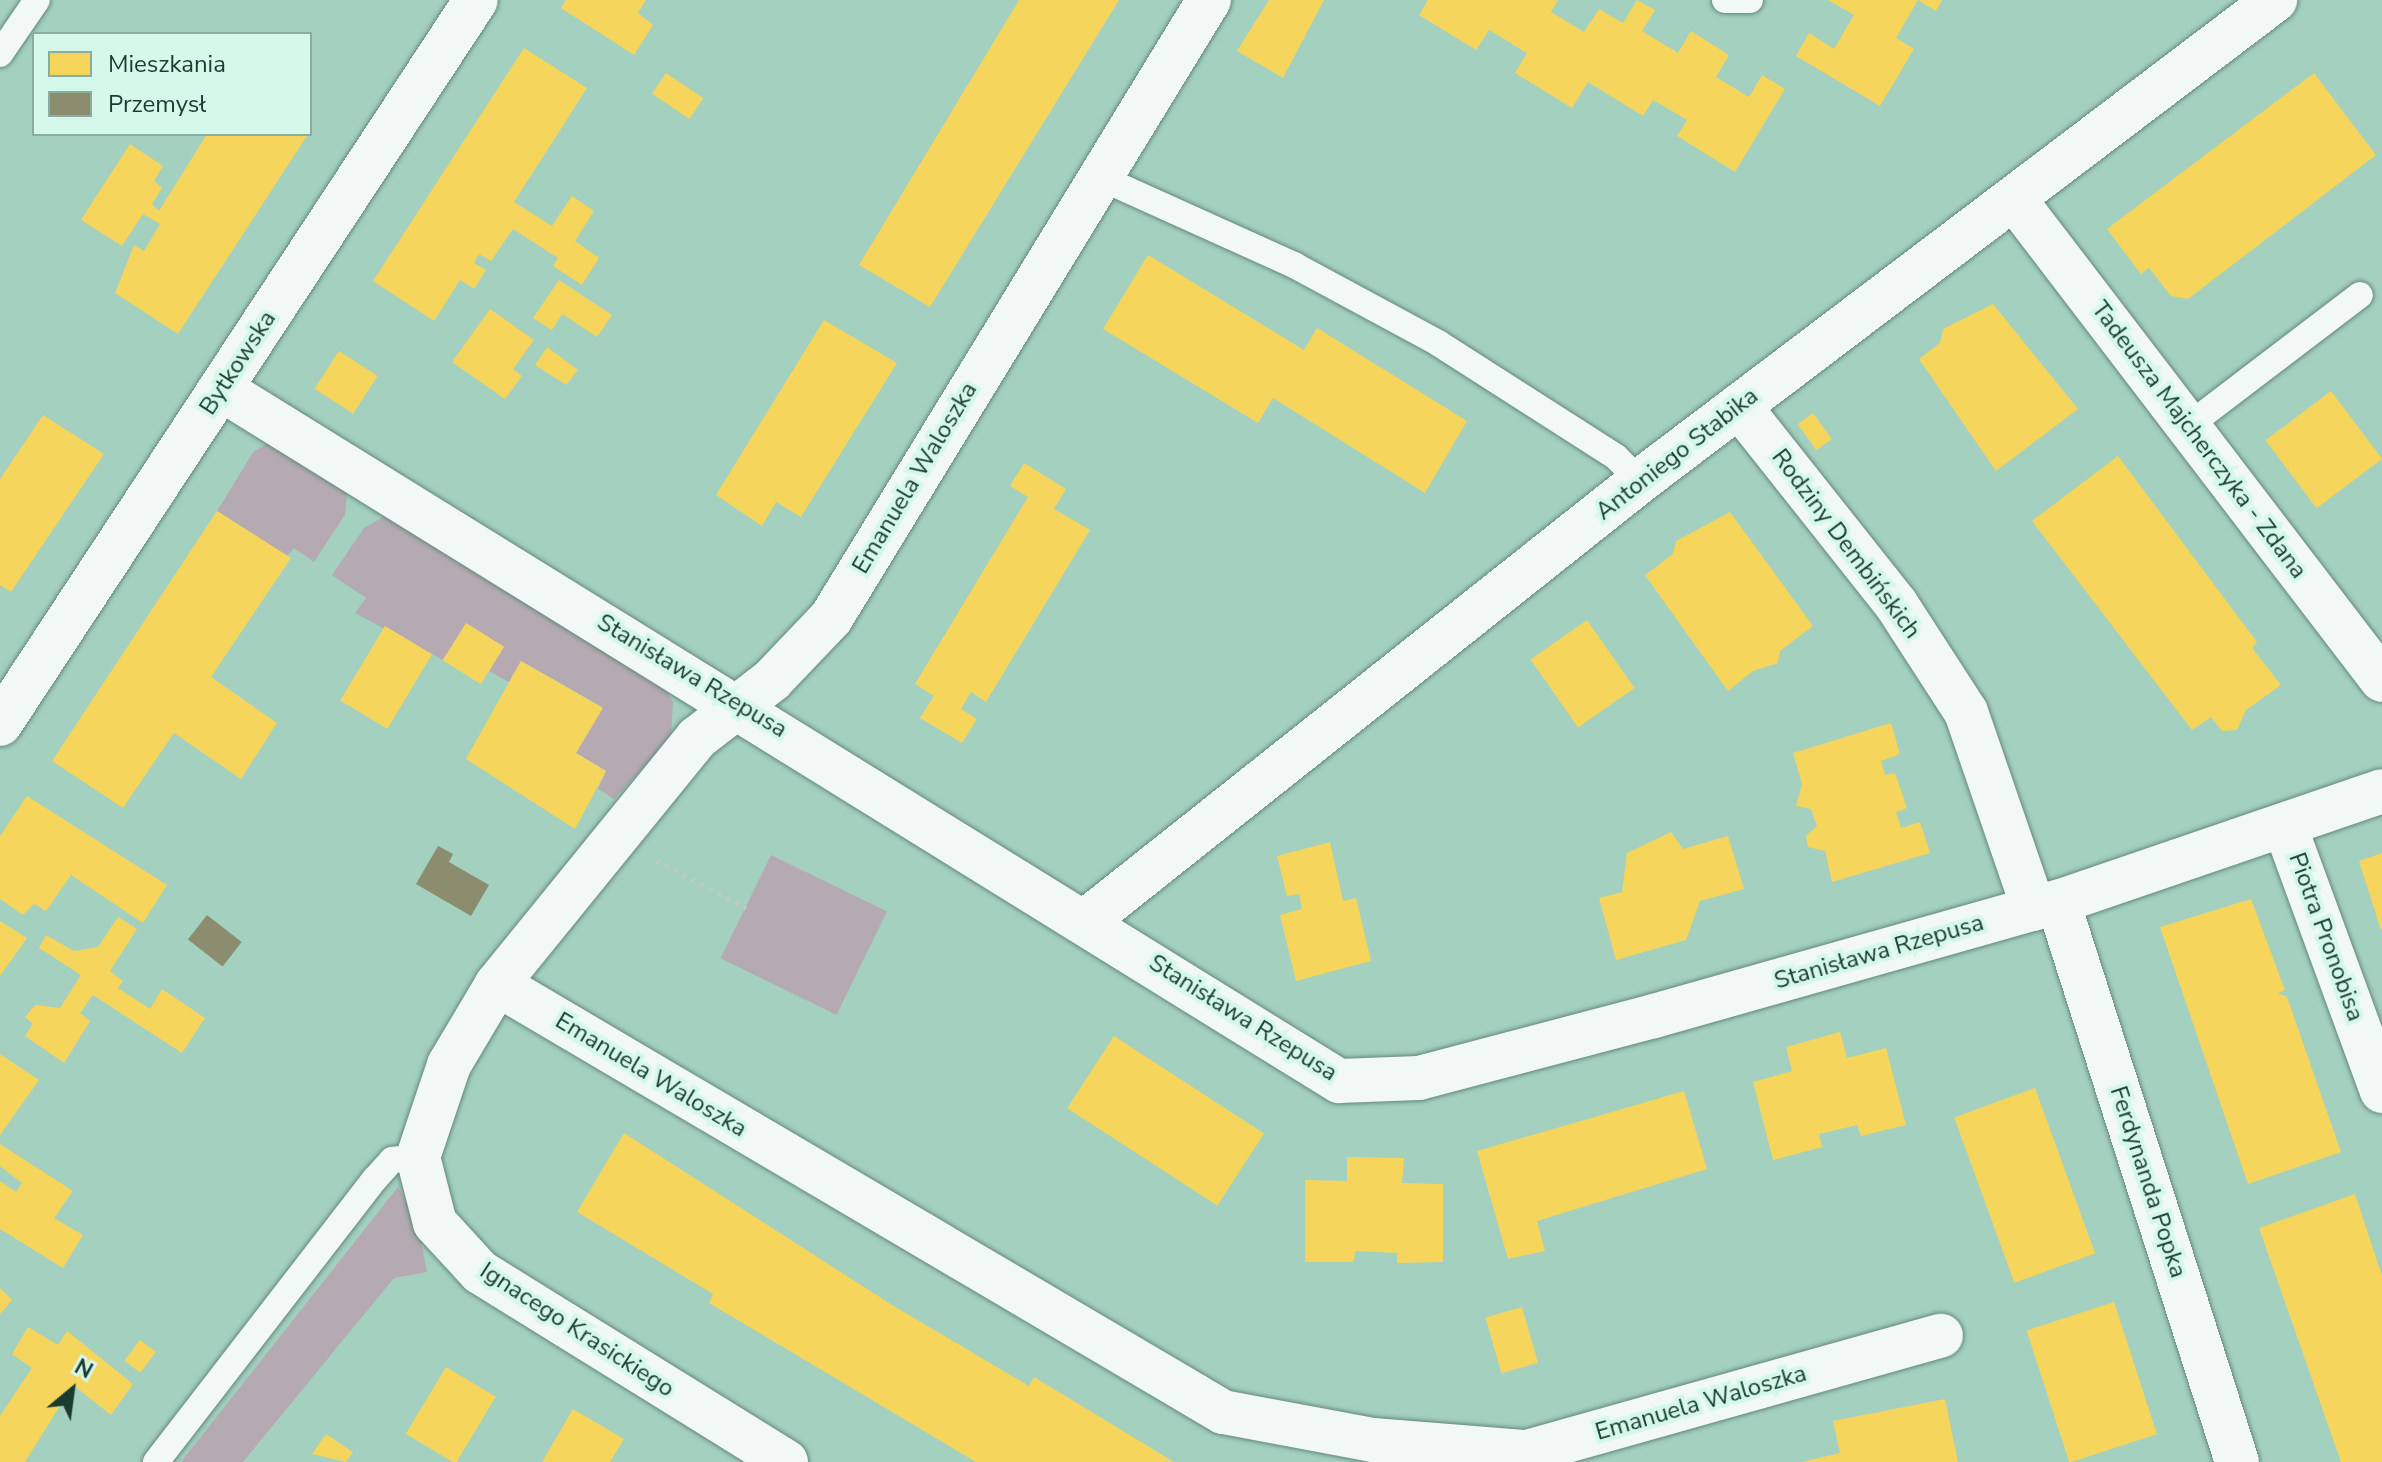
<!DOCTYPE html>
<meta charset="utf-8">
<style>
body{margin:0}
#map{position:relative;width:2382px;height:1462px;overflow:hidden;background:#a4d0c0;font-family:"Nunito Sans",sans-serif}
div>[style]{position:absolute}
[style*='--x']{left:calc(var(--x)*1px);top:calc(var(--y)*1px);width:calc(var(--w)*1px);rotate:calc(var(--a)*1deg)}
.green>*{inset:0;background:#b5aab1;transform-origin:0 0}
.homes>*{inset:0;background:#f6d55c;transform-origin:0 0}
.industry>*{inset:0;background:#8c8c6e;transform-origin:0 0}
.path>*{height:5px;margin-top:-2.5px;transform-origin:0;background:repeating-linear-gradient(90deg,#bdcac5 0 4px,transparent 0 10px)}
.roads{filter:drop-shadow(0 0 2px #64887c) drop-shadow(0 0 2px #64887c)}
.lane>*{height:26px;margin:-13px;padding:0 13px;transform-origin:13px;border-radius:13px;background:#f1f8f6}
.street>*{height:44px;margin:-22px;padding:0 22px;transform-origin:22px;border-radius:22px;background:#f1f8f6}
.secondary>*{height:44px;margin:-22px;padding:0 22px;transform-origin:22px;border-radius:22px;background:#f1f8f6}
span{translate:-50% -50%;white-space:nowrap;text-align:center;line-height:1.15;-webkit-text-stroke:8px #d4f9ea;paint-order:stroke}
.street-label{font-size:24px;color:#1b3b31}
.legend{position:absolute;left:32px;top:32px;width:280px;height:104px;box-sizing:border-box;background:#d4f9ea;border:2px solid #8aada0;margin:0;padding:10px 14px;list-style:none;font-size:24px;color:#1b3b31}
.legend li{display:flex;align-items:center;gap:16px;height:40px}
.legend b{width:40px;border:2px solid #8aada0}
.north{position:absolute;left:32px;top:1350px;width:80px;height:80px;-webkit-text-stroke:6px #d4f9ea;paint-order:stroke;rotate:29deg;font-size:22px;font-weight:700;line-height:32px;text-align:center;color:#1b3b31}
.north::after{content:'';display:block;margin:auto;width:28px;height:36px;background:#1b3b31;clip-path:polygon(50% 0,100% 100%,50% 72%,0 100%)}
</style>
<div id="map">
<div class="green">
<i style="clip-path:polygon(267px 444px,347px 493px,345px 515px,314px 562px,294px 548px,287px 556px,217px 511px,254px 451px)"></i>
<i style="clip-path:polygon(385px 516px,664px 687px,673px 702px,671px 737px,614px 799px,598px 789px,606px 771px,576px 753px,602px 707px,521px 661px,509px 682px,489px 671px,503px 647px,466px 624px,443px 660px,355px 613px,366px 598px,332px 575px,364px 528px)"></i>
<i style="left:771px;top:855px;width:129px;height:115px;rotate:26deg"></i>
<i style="clip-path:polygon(398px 1187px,417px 1221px,427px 1272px,394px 1278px,243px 1462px,181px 1462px)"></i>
</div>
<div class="homes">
<i style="clip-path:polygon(566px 0,646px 0,638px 13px,653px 25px,634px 55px,561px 8px)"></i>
<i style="clip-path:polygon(1019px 0,1119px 0,930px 307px,859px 265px)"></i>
<i style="clip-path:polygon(1269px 0,1324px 0,1283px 78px,1237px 51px)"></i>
<i style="clip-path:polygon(1428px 0,1558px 0,1551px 12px,1584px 32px,1599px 9px,1623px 23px,1637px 0,1655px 10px,1642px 31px,1678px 53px,1691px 31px,1729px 55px,1716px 77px,1749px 97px,1762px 75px,1785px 89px,1735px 172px,1677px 136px,1687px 120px,1653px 100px,1643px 116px,1588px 82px,1572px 108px,1515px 73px,1527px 53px,1489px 30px,1476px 50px,1419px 15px)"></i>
<i style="clip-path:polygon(1828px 0,1942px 0,1936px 11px,1918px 0,1896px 38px,1914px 49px,1880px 106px,1796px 56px,1809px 33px,1834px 49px,1854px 15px)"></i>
<i style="clip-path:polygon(524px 48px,587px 88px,514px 202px,552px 226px,572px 196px,594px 211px,575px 241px,599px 258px,582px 285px,553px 266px,558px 258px,513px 229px,491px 261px,479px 254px,474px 263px,486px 270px,474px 289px,460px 280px,434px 321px,373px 281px)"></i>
<i style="left:666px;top:73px;width:45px;height:25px;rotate:34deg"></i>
<i style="clip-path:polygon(2314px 73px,2376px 155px,2188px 299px,2171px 296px,2149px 268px,2141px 274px,2107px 229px)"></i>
<i style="clip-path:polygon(207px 134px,307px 136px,178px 334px,115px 293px,134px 245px,144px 251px,160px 224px,143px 214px,122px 246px,81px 220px,130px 144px,163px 166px,154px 181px,162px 188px,152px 204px,159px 211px)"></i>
<i style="clip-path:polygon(1148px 255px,1304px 350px,1317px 328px,1467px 421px,1425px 493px,1273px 398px,1258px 423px,1103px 329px)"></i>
<i style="clip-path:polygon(559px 280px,612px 315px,597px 337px,562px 314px,552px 330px,533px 318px)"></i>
<i style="clip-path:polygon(1993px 304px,2078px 409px,1996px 471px,1919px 359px,1940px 343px,1943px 329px)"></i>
<i style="clip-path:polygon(490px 309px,534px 340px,513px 369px,522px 376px,505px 399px,452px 362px)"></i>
<i style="clip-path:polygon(824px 320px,897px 363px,801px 517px,776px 502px,762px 526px,716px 495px)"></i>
<i style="clip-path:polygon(547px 347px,578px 370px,566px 385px,535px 365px)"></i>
<i style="left:339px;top:351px;width:46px;height:45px;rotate:33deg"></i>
<i style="left:2331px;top:391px;width:85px;height:82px;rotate:53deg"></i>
<i style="left:1813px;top:413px;width:32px;height:19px;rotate:54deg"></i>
<i style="clip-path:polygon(43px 415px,104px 454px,11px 592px,0 585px,0 479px)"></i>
<i style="clip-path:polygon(2118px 456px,2257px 642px,2252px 648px,2281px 685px,2246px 710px,2237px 730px,2222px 731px,2211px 717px,2192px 730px,2032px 521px)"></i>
<i style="clip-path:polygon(1024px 463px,1066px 489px,1054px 509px,1090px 530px,986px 702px,971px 692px,961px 709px,977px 719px,962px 743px,920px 718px,934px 696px,915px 684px,1028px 497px,1010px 486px)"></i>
<i style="clip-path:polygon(217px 511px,291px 558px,211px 677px,277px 723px,241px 779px,174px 733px,123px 808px,52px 761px)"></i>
<i style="clip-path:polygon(1730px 512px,1813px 626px,1780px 651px,1778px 663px,1753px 671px,1728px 691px,1645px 575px,1673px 554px,1676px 541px)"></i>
<i style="left:1587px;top:620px;width:83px;height:69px;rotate:55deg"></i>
<i style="left:466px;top:623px;width:45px;height:44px;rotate:32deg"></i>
<i style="left:385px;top:626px;width:55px;height:87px;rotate:31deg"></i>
<i style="clip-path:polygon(521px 661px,603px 708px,576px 753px,606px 771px,575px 829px,466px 759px)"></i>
<i style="clip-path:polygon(1891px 723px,1900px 754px,1881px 761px,1885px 775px,1895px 773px,1907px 808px,1896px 812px,1901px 828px,1920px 822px,1930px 853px,1832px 882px,1825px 851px,1808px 847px,1806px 836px,1817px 826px,1811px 809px,1796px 806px,1802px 784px,1793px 753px)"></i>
<i style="clip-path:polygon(27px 796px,167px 885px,143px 923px,71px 875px,46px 911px,34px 904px,23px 915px,0 899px,0 836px)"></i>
<i style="clip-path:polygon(1671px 832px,1683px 849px,1728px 836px,1744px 889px,1700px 901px,1686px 940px,1616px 960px,1599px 898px,1622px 892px,1627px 853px)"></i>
<i style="clip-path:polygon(1330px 842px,1343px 901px,1356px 898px,1371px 961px,1296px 981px,1280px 915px,1302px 909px,1299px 894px,1287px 896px,1277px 856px)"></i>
<i style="clip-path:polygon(2382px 853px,2382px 930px,2381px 930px,2359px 861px)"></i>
<i style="clip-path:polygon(2251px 899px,2285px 990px,2278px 993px,2287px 997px,2341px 1152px,2248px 1184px,2160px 927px)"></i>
<i style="clip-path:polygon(118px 917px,137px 929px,110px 971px,123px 981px,118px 988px,150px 1009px,162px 989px,205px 1018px,182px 1053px,93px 995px,80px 1013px,90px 1021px,64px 1063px,25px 1036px,33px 1024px,25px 1017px,35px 1005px,60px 1008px,81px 975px,39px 948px,46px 935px,74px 951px,98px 947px)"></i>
<i style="clip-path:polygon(0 921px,27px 938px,0 976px)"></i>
<i style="clip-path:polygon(1840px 1032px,1847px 1058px,1886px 1048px,1906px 1125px,1861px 1136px,1857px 1125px,1819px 1134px,1822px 1147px,1773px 1160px,1753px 1082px,1792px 1071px,1786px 1047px)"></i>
<i style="left:1114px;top:1036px;width:179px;height:86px;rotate:33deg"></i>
<i style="clip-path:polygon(0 1054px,39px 1080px,0 1135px)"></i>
<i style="left:2035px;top:1088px;width:176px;height:86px;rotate:70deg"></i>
<i style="clip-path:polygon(1684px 1091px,1707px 1169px,1537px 1221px,1545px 1251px,1508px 1259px,1477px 1151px)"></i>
<i style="clip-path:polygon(624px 1133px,892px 1305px,1029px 1386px,1034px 1377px,1174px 1462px,976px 1462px,709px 1303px,713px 1294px,577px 1212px)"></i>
<i style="clip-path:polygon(0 1144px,73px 1191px,54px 1218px,83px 1235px,63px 1268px,0 1229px,0 1181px,16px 1192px,22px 1183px,0 1166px)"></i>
<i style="clip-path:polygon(1347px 1157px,1404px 1158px,1402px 1183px,1443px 1184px,1443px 1262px,1397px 1263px,1397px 1253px,1356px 1251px,1353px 1262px,1305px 1262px,1305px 1180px,1347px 1181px)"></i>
<i style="clip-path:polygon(2355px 1194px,2382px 1276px,2382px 1462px,2341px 1462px,2259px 1228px)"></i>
<i style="clip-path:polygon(0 1288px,12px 1300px,0 1314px)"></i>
<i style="left:2114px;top:1302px;width:139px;height:92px;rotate:72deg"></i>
<i style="left:1522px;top:1307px;width:58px;height:38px;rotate:74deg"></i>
<i style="clip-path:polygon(28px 1327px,58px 1345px,67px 1331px,133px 1384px,111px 1415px,73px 1385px,25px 1462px,0 1462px,0 1416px,32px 1368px,12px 1354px)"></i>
<i style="left:140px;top:1340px;width:20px;height:26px;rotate:37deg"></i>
<i style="left:446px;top:1367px;width:58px;height:78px;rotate:31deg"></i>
<i style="clip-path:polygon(1945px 1399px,1958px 1462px,1802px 1462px,1840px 1453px,1833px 1421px)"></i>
<i style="clip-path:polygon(573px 1409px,624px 1439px,610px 1462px,542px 1462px)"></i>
<i style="clip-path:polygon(326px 1434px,353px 1452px,346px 1462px,312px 1454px)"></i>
</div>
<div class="industry">
<i style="clip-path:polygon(438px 846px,453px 854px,449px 862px,489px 885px,471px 916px,416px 884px)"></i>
<i style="left:207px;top:915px;width:44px;height:31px;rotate:38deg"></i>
</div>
<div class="path">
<i style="--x:656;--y:860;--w:102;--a:28.1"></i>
</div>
<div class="roads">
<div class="lane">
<i style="--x:1725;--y:0;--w:25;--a:0"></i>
<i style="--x:0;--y:54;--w:65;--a:-55.6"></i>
<i style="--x:1099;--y:177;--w:214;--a:24.3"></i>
<i style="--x:1294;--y:265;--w:164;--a:28.4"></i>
<i style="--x:1438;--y:343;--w:211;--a:32.6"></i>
<i style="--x:1616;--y:457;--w:34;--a:45"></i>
<i style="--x:2188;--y:426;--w:216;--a:-37.3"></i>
<i style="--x:156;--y:1462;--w:358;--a:-52.3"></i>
<i style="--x:375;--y:1179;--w:25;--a:-48"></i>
<i style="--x:392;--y:1160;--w:26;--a:-7"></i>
</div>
<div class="street">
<i style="--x:1209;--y:0;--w:724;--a:121.45"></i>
<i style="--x:831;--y:618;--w:86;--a:133.6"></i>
<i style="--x:772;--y:680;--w:95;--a:142.3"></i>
<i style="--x:697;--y:738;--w:317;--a:129.1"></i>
<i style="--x:497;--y:984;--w:843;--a:30.52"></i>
<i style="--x:1223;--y:1412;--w:153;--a:10.6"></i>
<i style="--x:1373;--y:1440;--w:154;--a:4.5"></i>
<i style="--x:1527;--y:1452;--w:430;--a:-15.7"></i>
<i style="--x:2015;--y:200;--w:604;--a:52.6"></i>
<i style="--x:221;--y:389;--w:1315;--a:31.76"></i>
<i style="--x:1339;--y:1081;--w:80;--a:-2.1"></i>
<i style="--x:1419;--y:1078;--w:243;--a:-14.8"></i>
<i style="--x:1654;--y:1016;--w:420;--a:-15.8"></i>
<i style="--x:2058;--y:902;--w:342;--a:-18.9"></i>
<i style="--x:1739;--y:406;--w:253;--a:51.6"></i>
<i style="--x:1896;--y:604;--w:129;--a:57.1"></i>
<i style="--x:1966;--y:712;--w:208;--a:71"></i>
<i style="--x:2286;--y:829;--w:279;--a:69.9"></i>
<i style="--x:2058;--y:902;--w:588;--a:72.27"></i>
<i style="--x:1087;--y:920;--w:706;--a:-38.44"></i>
<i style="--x:1640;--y:481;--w:797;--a:-37.14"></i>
<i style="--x:497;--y:984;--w:94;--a:120.7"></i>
<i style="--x:449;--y:1065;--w:97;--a:108.6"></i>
<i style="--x:418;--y:1157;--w:68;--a:75.6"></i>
<i style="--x:435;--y:1223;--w:67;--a:47.4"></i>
<i style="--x:480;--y:1272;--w:360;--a:31.8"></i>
</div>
<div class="secondary">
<i style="--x:0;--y:724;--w:866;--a:-56.68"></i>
</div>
</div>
<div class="street-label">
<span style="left:238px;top:363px;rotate:-57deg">Bytkowska</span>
<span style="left:2199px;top:440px;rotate:53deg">Tadeusza Majcherczyka - Zdana</span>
<span style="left:1677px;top:454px;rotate:-38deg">Antoniego Stabika</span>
<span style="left:915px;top:478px;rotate:-59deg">Emanuela Waloszka</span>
<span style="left:1846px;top:544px;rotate:53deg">Rodziny Dembińskich</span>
<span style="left:692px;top:676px;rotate:31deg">Stanisława Rzepusa</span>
<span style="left:2326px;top:937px;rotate:70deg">Piotra Pronobisa</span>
<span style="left:1879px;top:952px;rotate:-16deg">Stanisława Rzepusa</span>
<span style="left:1243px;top:1018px;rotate:32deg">Stanisława Rzepusa</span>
<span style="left:651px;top:1075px;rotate:31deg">Emanuela Waloszka</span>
<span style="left:2148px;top:1182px;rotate:72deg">Ferdynanda Popka</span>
<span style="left:577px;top:1330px;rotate:33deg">Ignacego Krasickiego</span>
<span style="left:1701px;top:1403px;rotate:-16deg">Emanuela Waloszka</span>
</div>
<ul class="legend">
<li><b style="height:22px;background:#f6d55c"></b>Mieszkania</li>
<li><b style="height:22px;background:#8c8c6e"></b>Przemysł</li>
</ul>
<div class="north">N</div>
</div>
